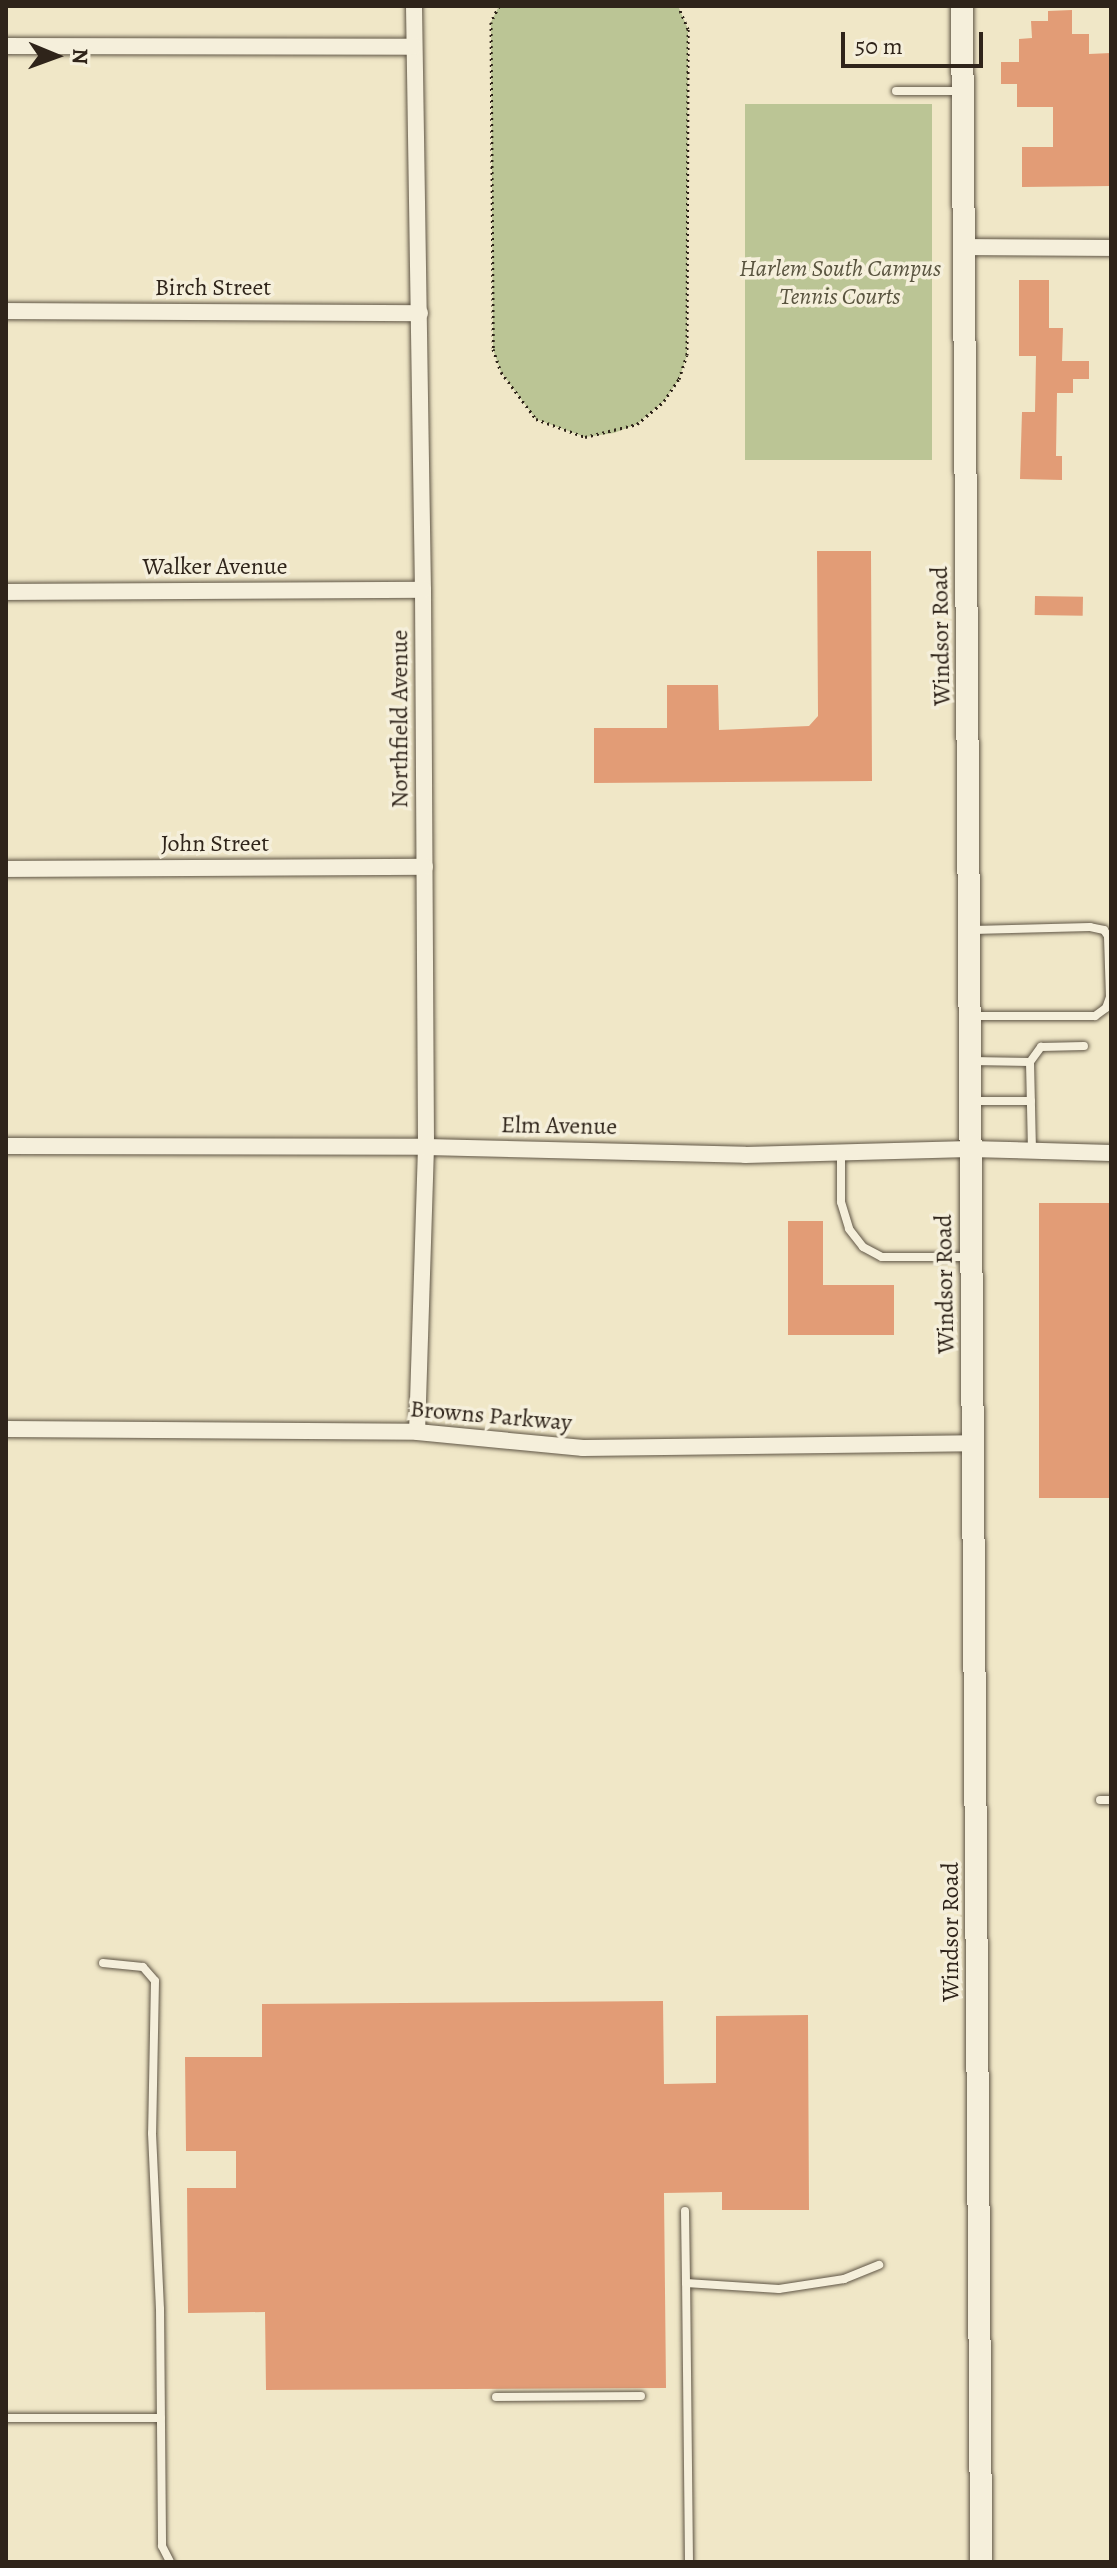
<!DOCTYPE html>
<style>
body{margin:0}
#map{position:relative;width:1117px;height:2568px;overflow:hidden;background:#f0e7c7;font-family:Alegreya,serif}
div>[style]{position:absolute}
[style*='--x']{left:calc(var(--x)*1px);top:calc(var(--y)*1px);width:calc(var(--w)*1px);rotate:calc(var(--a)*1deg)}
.green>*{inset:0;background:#bbc595;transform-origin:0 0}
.building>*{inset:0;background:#e29c76;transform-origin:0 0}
.path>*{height:3px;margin-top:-1.5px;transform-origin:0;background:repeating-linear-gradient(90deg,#2f241a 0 2px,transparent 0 6px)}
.roads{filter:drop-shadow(0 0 2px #5f5545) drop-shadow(0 0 2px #5f5545)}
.lane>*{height:8px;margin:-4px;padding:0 4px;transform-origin:4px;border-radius:4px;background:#f5efdb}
.street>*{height:16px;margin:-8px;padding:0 8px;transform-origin:8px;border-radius:8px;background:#f5efdb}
.secondary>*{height:22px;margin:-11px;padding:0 11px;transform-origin:11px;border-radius:11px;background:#f5efdb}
span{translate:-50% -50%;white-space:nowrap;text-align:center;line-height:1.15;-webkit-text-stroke:7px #f5efdb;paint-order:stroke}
.park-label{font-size:24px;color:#59543f;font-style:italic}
.street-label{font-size:24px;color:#2f241a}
.frame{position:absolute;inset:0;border:8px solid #2f241a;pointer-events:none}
.north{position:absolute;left:16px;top:16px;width:80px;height:80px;-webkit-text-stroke:6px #f5efdb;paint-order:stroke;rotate:91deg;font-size:22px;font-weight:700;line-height:32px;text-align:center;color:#2f241a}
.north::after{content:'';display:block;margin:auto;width:28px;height:36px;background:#2f241a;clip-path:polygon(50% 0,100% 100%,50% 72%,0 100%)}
.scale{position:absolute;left:841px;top:32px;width:142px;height:36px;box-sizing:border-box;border:4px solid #2f241a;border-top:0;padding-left:10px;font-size:24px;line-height:28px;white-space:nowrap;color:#2f241a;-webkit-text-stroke:6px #f5efdb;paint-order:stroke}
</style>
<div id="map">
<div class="green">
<i style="clip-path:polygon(499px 6px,678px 6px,688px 29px,687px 355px,679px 379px,664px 401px,637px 424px,614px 433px,585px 437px,536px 419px,501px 372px,493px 349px,491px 22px)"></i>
<i style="left:932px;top:104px;width:356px;height:187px;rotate:90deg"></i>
</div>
<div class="building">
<i style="clip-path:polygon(1072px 10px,1072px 34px,1089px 34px,1089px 54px,1111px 53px,1111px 186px,1022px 187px,1022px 147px,1053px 147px,1053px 107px,1017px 107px,1017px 84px,1001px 84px,1001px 62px,1019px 62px,1019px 39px,1032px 38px,1031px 21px,1048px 21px,1048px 11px)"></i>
<i style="clip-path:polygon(1019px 280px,1049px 280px,1049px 328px,1063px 328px,1062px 361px,1089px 361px,1089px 379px,1073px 379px,1073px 393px,1057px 393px,1056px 456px,1062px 456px,1062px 480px,1020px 479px,1022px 412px,1035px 412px,1036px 356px,1019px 356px)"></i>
<i style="clip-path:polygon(817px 551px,871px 551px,872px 781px,594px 783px,594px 728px,667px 728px,667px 685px,718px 685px,719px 730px,809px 726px,818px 716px)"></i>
<i style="left:1035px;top:596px;width:48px;height:19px;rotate:1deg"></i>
<i style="left:1039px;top:1203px;width:72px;height:295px"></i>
<i style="clip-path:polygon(788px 1221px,823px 1221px,823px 1285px,894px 1285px,894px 1335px,788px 1335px)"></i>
<i style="clip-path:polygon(663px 2001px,664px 2084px,716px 2083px,716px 2016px,808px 2015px,809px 2210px,722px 2210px,722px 2192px,664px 2193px,666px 2388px,266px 2390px,265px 2312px,188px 2313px,187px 2188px,236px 2188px,236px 2151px,186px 2151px,185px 2057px,262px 2057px,262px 2004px)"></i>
</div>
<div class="path">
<i style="--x:499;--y:6;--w:18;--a:117"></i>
<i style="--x:491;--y:22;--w:327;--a:89.6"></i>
<i style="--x:493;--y:349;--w:24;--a:71"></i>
<i style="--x:501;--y:372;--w:59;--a:53.3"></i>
<i style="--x:536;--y:419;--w:52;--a:20.2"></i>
<i style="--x:585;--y:437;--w:54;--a:-14"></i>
<i style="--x:637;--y:424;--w:35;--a:-40"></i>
<i style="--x:664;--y:401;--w:27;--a:-56"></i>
<i style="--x:679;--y:379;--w:25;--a:-72"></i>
<i style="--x:687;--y:355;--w:326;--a:-89.8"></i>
<i style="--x:688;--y:29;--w:25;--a:-113"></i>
</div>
<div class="roads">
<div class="lane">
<i style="--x:896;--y:91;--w:63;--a:0"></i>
<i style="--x:970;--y:1016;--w:125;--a:0"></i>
<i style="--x:1095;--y:1016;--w:14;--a:-36"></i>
<i style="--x:1106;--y:1008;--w:12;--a:-70"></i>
<i style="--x:1110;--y:997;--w:61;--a:-91.9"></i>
<i style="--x:1108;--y:936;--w:7;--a:-124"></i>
<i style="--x:1104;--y:930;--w:14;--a:-168"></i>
<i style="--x:1090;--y:927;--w:117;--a:178.5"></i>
<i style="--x:972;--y:1061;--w:58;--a:1"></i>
<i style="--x:1030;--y:1062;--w:88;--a:88.7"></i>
<i style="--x:1030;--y:1062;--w:19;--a:-54"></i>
<i style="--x:1041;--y:1047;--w:43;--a:-1.3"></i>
<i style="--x:971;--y:1101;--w:60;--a:0"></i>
<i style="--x:841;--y:1153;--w:49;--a:90"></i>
<i style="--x:841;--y:1202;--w:28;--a:73"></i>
<i style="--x:849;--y:1229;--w:23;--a:52"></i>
<i style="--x:863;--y:1247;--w:21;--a:28"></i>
<i style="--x:882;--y:1257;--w:89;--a:0"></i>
<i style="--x:1100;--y:1800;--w:11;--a:0"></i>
<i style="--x:103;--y:1963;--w:40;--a:5.7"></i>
<i style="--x:143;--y:1967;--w:18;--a:49"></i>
<i style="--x:155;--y:1981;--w:152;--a:91.1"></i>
<i style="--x:152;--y:2133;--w:176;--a:87.4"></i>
<i style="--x:160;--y:2309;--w:237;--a:89.5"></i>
<i style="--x:162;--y:2546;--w:18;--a:63"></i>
<i style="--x:685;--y:2211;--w:72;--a:89.2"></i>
<i style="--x:496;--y:2397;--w:145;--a:-0.4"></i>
<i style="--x:6;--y:2418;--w:155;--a:0"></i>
<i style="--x:689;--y:2562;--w:279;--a:-90.6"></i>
<i style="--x:686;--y:2283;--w:93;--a:3.7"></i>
<i style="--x:779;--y:2289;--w:66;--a:-8.7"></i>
<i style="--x:844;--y:2279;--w:38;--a:-22"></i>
</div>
<div class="street">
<i style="--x:414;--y:6;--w:584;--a:89.12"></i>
<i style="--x:423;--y:590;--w:557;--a:89.69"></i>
<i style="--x:426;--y:1147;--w:285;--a:91.8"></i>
<i style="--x:6;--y:46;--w:408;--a:0.1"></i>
<i style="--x:964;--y:247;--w:147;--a:0.4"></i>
<i style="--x:6;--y:311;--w:414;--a:0.3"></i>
<i style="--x:6;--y:592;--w:417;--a:-0.3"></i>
<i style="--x:6;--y:869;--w:419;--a:-0.3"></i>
<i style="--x:6;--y:1146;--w:420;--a:0.1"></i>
<i style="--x:426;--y:1147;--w:319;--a:1.4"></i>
<i style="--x:745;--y:1155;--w:225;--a:-1.5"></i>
<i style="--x:970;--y:1149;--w:141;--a:1.6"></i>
<i style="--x:6;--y:1429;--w:411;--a:0.4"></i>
<i style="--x:417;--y:1432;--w:167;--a:5.5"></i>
<i style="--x:583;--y:1448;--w:389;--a:-0.7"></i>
</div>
<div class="secondary">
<i style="--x:962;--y:6;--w:2556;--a:89.57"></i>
</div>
</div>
<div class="park-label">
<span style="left:840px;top:283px">Harlem South Campus<br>Tennis Courts</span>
</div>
<div class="street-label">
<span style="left:213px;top:288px">Birch Street</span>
<span style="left:215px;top:567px">Walker Avenue</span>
<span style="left:941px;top:636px;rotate:-91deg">Windsor Road</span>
<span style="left:400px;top:719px;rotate:-90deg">Northfield Avenue</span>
<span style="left:215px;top:844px">John Street</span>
<span style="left:559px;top:1126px;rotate:1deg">Elm Avenue</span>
<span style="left:945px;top:1284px;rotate:-91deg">Windsor Road</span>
<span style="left:491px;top:1416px;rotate:5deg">Browns Parkway</span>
<span style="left:951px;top:1932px;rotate:-90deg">Windsor Road</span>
</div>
<div class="frame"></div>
<div class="north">N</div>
<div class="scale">50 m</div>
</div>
